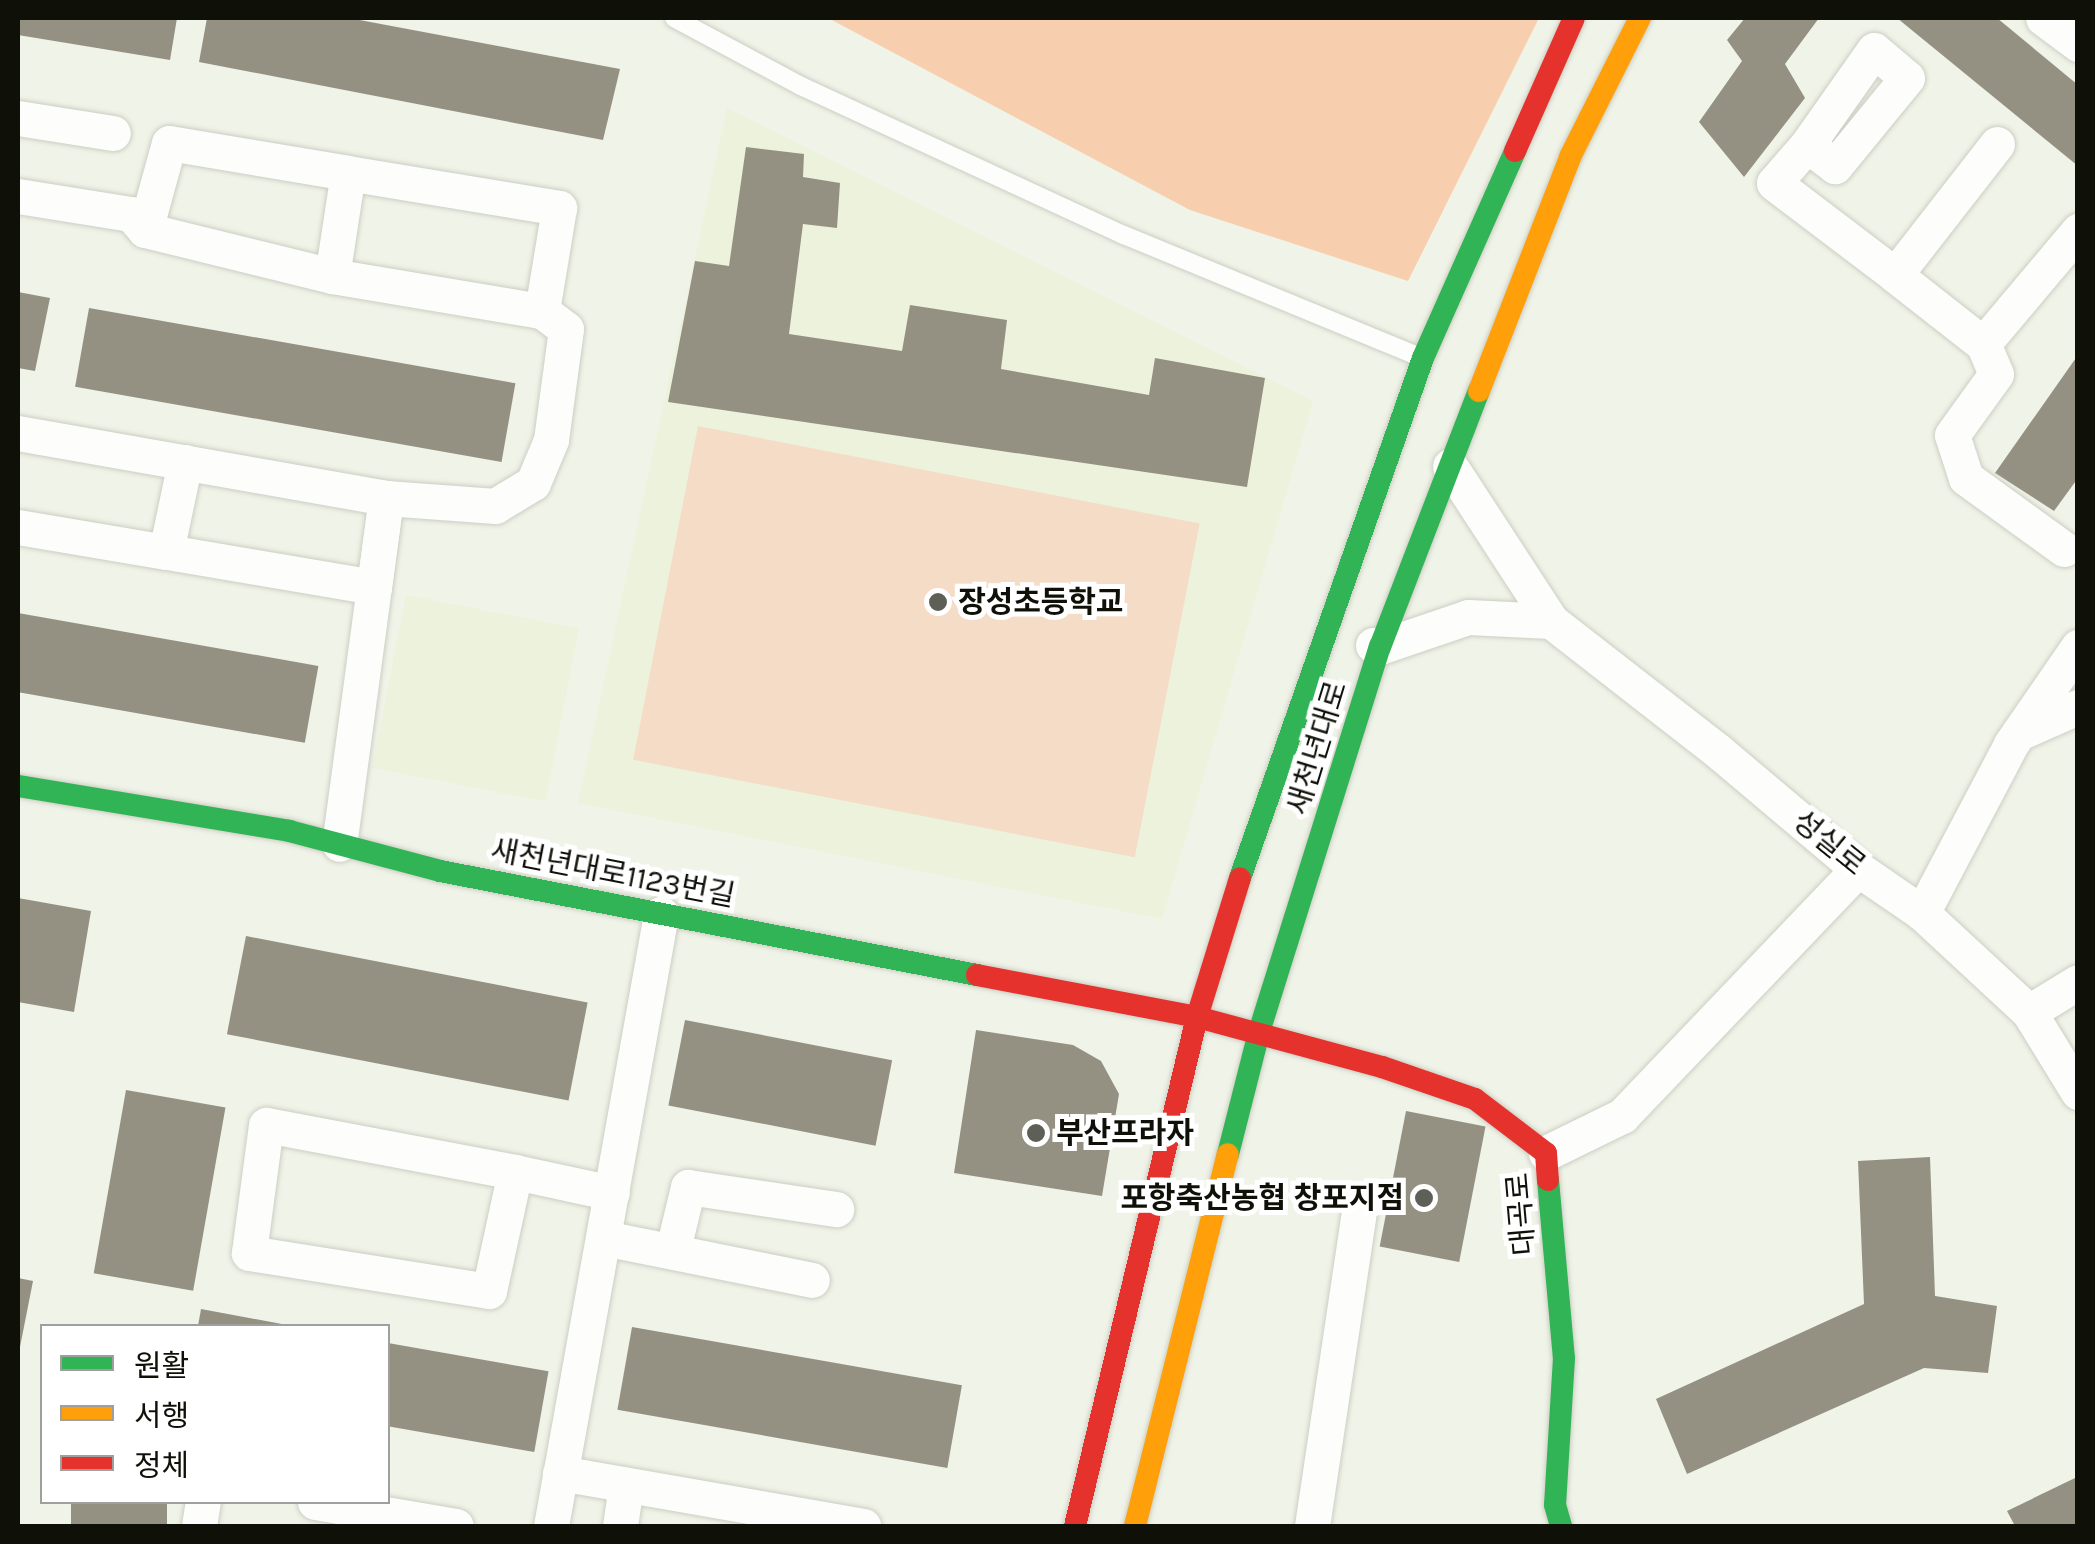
<!DOCTYPE html>
<meta charset="utf-8">
<style>
body{margin:0}
#map{position:relative;width:2095px;height:1544px;overflow:hidden;background:#f0f3e7;font-family:Karla,"Noto Sans KR",sans-serif}
div>[style]{position:absolute}
[style*='--x']{left:calc(var(--x)*1px);top:calc(var(--y)*1px);width:calc(var(--w)*1px);rotate:calc(var(--a)*1deg)}
.built>*{inset:0;background:#ecf2db;transform-origin:0 0}
.green>*{inset:0;background:#f4dcc7;transform-origin:0 0}
.forest>*{inset:0;background:#f7cfae}
.building>*{inset:0;background:#949183;transform-origin:0 0}
.roads{filter:drop-shadow(0 0 2px #cccec4) drop-shadow(0 0 2px #cccec4)}
.lane>*{height:18px;margin:-9px;padding:0 9px;transform-origin:9px;border-radius:9px;background:#fdfdfb}
.street>*{height:35px;margin:-17.5px;padding:0 17.5px;transform-origin:17.5px;border-radius:17.5px;background:#fdfdfb}
.fast>*{height:22px;margin:-11px;padding:0 11px;transform-origin:11px;border-radius:11px;background:#30b455}
.slow>*{height:22px;margin:-11px;padding:0 11px;transform-origin:11px;border-radius:11px;background:#ff9f0a}
.jam>*{height:22px;margin:-11px;padding:0 11px;transform-origin:11px;border-radius:11px;background:#e5322d}
.dots>*{width:28px;height:28px;translate:-50% -50%;box-sizing:border-box;border:5px solid #fff;border-radius:50%}
span{translate:-50% -50%;white-space:nowrap;text-align:center;line-height:1.15;-webkit-text-stroke:10px #fff;paint-order:stroke}
.poi-label{font-size:30px;color:#0f1109;font-weight:700}
.left{translate:0 -50%;text-align:left}
.right{translate:-100% -50%;text-align:right}
.street-label{font-size:30px;color:#0f1109}
.frame{position:absolute;inset:0;border:20px solid #0f1109;pointer-events:none}
.legend{position:absolute;left:40px;top:1324px;width:350px;height:180px;box-sizing:border-box;background:#fff;border:2px solid #9fa09d;margin:0;padding:12px 18px;list-style:none;font-size:30px;color:#0f1109}
.legend li{display:flex;align-items:center;gap:20px;height:50px}
.legend b{width:50px;border:2px solid #9fa09d}
</style>
<div id="map">
<div class="built">
<i style="clip-path:polygon(727px 108px,1313px 401px,1162px 919px,578px 803px)"></i>
<i style="left:406px;top:595px;width:176px;height:176px;rotate:11deg"></i>
</div>
<div class="green">
<i style="left:698px;top:426px;width:511px;height:340px;rotate:11deg"></i>
</div>
<div class="forest">
<i style="clip-path:polygon(828px 18px,1539px 18px,1408px 281px,1190px 210px)"></i>
</div>
<div class="building">
<i style="clip-path:polygon(18px 18px,177px 18px,170px 60px,18px 35px)"></i>
<i style="clip-path:polygon(207px 18px,349px 18px,620px 69px,603px 140px,199px 62px)"></i>
<i style="clip-path:polygon(1745px 18px,1819px 18px,1785px 64px,1805px 98px,1744px 177px,1699px 122px,1742px 61px,1727px 40px)"></i>
<i style="clip-path:polygon(1897px 18px,1997px 18px,2078px 85px,2078px 166px)"></i>
<i style="clip-path:polygon(746px 147px,804px 154px,803px 177px,840px 183px,837px 228px,803px 224px,789px 334px,902px 351px,910px 305px,1007px 320px,1001px 369px,1149px 395px,1155px 358px,1265px 378px,1247px 487px,668px 402px,695px 261px,729px 266px)"></i>
<i style="clip-path:polygon(18px 292px,50px 298px,35px 371px,18px 368px)"></i>
<i style="left:89px;top:308px;width:433px;height:80px;rotate:10deg"></i>
<i style="clip-path:polygon(2078px 355px,2078px 478px,2054px 511px,1995px 473px)"></i>
<i style="left:18px;top:613px;width:305px;height:78px;rotate:10deg"></i>
<i style="clip-path:polygon(18px 898px,91px 911px,74px 1012px,18px 1002px)"></i>
<i style="left:246px;top:936px;width:348px;height:100px;rotate:11deg"></i>
<i style="left:685px;top:1020px;width:211px;height:87px;rotate:11deg"></i>
<i style="clip-path:polygon(976px 1030px,1073px 1045px,1101px 1061px,1119px 1094px,1102px 1196px,954px 1173px)"></i>
<i style="left:126px;top:1090px;width:101px;height:186px;rotate:10deg"></i>
<i style="left:1406px;top:1111px;width:81px;height:138px;rotate:11deg"></i>
<i style="clip-path:polygon(1930px 1157px,1935px 1296px,1997px 1306px,1988px 1373px,1924px 1368px,1687px 1474px,1656px 1399px,1864px 1304px,1858px 1161px)"></i>
<i style="clip-path:polygon(18px 1278px,33px 1281px,19px 1352px,18px 1352px)"></i>
<i style="clip-path:polygon(201px 1309px,287px 1325px,287px 1326px,198px 1326px)"></i>
<i style="left:632px;top:1327px;width:335px;height:84px;rotate:10deg"></i>
<i style="left:388px;top:1343px;width:163px;height:82px;rotate:10deg"></i>
<i style="clip-path:polygon(2075px 1478px,2078px 1526px,2015px 1526px,2007px 1511px)"></i>
<i style="left:71px;top:1502px;width:96px;height:24px"></i>
</div>
<div class="roads">
<div class="lane">
<i style="--x:674;--y:18;--w:144;--a:28.2"></i>
<i style="--x:801;--y:86;--w:356;--a:24.8"></i>
<i style="--x:1124;--y:235;--w:318;--a:22.4"></i>
</div>
<div class="street">
<i style="--x:2043;--y:18;--w:44;--a:36.6"></i>
<i style="--x:18;--y:118;--w:96;--a:9"></i>
<i style="--x:1807;--y:145;--w:116;--a:-54.8"></i>
<i style="--x:1874;--y:50;--w:43;--a:40.3"></i>
<i style="--x:1907;--y:78;--w:114;--a:129.3"></i>
<i style="--x:1835;--y:166;--w:35;--a:-143"></i>
<i style="--x:1807;--y:145;--w:50;--a:131"></i>
<i style="--x:1774;--y:183;--w:152;--a:37.2"></i>
<i style="--x:18;--y:196;--w:114;--a:9.1"></i>
<i style="--x:131;--y:214;--w:21;--a:49"></i>
<i style="--x:145;--y:230;--w:193;--a:13.8"></i>
<i style="--x:332;--y:276;--w:213;--a:9.5"></i>
<i style="--x:542;--y:311;--w:30;--a:37"></i>
<i style="--x:566;--y:329;--w:112;--a:97.7"></i>
<i style="--x:551;--y:440;--w:47;--a:112.7"></i>
<i style="--x:533;--y:483;--w:44;--a:148.8"></i>
<i style="--x:495;--y:506;--w:109;--a:-175.8"></i>
<i style="--x:386;--y:498;--w:349;--a:97.7"></i>
<i style="--x:145;--y:230;--w:90;--a:-74.6"></i>
<i style="--x:169;--y:143;--w:181;--a:9.5"></i>
<i style="--x:332;--y:276;--w:104;--a:-81.2"></i>
<i style="--x:348;--y:173;--w:214;--a:9.4"></i>
<i style="--x:559;--y:208;--w:104;--a:99.4"></i>
<i style="--x:1983;--y:344;--w:112;--a:-141.9"></i>
<i style="--x:1895;--y:275;--w:166;--a:-52.1"></i>
<i style="--x:18;--y:433;--w:374;--a:10"></i>
<i style="--x:386;--y:498;--w:90;--a:97.7"></i>
<i style="--x:374;--y:587;--w:211;--a:-170.4"></i>
<i style="--x:1450;--y:466;--w:185;--a:56.9"></i>
<i style="--x:1551;--y:621;--w:213;--a:37.9"></i>
<i style="--x:1719;--y:752;--w:182;--a:40.1"></i>
<i style="--x:1858;--y:869;--w:78;--a:34.5"></i>
<i style="--x:1922;--y:913;--w:146;--a:42.8"></i>
<i style="--x:2029;--y:1012;--w:94;--a:58.5"></i>
<i style="--x:18;--y:527;--w:150;--a:9.6"></i>
<i style="--x:166;--y:552;--w:92;--a:-78.1"></i>
<i style="--x:2064;--y:549;--w:121;--a:-144.1"></i>
<i style="--x:1966;--y:478;--w:45;--a:-108"></i>
<i style="--x:1952;--y:435;--w:75;--a:-54.2"></i>
<i style="--x:1996;--y:374;--w:33;--a:-113"></i>
<i style="--x:1983;--y:344;--w:148;--a:-49.9"></i>
<i style="--x:1373;--y:645;--w:7;--a:16"></i>
<i style="--x:1380;--y:647;--w:93;--a:-18.8"></i>
<i style="--x:1468;--y:617;--w:83;--a:2.8"></i>
<i style="--x:2019;--y:733;--w:64;--a:-23.8"></i>
<i style="--x:1922;--y:913;--w:191;--a:-62.2"></i>
<i style="--x:2011;--y:744;--w:118;--a:-55.4"></i>
<i style="--x:2029;--y:1012;--w:57;--a:-31.5"></i>
<i style="--x:1546;--y:1153;--w:85;--a:-26"></i>
<i style="--x:1622;--y:1116;--w:342;--a:-46.3"></i>
<i style="--x:515;--y:1172;--w:253;--a:-169.3"></i>
<i style="--x:266;--y:1125;--w:129;--a:97.6"></i>
<i style="--x:249;--y:1253;--w:243;--a:9"></i>
<i style="--x:489;--y:1291;--w:122;--a:-77.7"></i>
<i style="--x:515;--y:1172;--w:99;--a:12.2"></i>
<i style="--x:604;--y:1238;--w:212;--a:11.4"></i>
<i style="--x:673;--y:1249;--w:64;--a:-76.4"></i>
<i style="--x:688;--y:1187;--w:150;--a:8.5"></i>
<i style="--x:560;--y:1473;--w:308;--a:9.9"></i>
<i style="--x:315;--y:1502;--w:143;--a:9.7"></i>
<i style="--x:199;--y:1526;--w:24;--a:-81"></i>
<i style="--x:551;--y:1526;--w:622;--a:-79.81"></i>
<i style="--x:620;--y:1526;--w:41;--a:-81.7"></i>
<i style="--x:1312;--y:1526;--w:318;--a:-81.5"></i>
</div>
<div class="fast">
<i style="--x:18;--y:786;--w:275;--a:9.4"></i>
<i style="--x:289;--y:831;--w:156;--a:14.8"></i>
<i style="--x:440;--y:871;--w:547;--a:10.96"></i>
<i style="--x:1240;--y:878;--w:551;--a:-70.61"></i>
<i style="--x:1423;--y:358;--w:227;--a:-66"></i>
<i style="--x:1228;--y:1154;--w:126;--a:-75.7"></i>
<i style="--x:1259;--y:1032;--w:404;--a:-72.6"></i>
<i style="--x:1380;--y:647;--w:274;--a:-68.9"></i>
<i style="--x:1548;--y:1180;--w:179;--a:84.9"></i>
<i style="--x:1564;--y:1358;--w:147;--a:93.5"></i>
<i style="--x:1555;--y:1505;--w:22;--a:74"></i>
</div>
<div class="slow">
<i style="--x:1479;--y:391;--w:251;--a:-68.7"></i>
<i style="--x:1570;--y:157;--w:156;--a:-63.3"></i>
<i style="--x:1135;--y:1526;--w:383;--a:-76"></i>
</div>
<div class="jam">
<i style="--x:1515;--y:151;--w:145;--a:-66.1"></i>
<i style="--x:977;--y:975;--w:224;--a:10.8"></i>
<i style="--x:1197;--y:1017;--w:192;--a:15.1"></i>
<i style="--x:1382;--y:1067;--w:98;--a:19"></i>
<i style="--x:1475;--y:1099;--w:89;--a:37.3"></i>
<i style="--x:1546;--y:1153;--w:27;--a:86"></i>
<i style="--x:1075;--y:1526;--w:523;--a:-76.52"></i>
<i style="--x:1197;--y:1017;--w:145;--a:-72.8"></i>
</div>
</div>
<div class="dots">
<i style="left:938px;top:602px;background:#5e6057"></i>
<i style="left:1036px;top:1133px;background:#5e6057"></i>
<i style="left:1424px;top:1198px;background:#5e6057"></i>
</div>
<div class="poi-label">
<span class="left" style="left:958px;top:602px">장성초등학교</span>
<span class="left" style="left:1056px;top:1133px">부산프라자</span>
<span class="right" style="left:1404px;top:1198px">포항축산농협 창포지점</span>
</div>
<div class="street-label">
<span style="left:1317px;top:748px;rotate:-73deg">새천년대로</span>
<span style="left:1829px;top:843px;rotate:39deg">성실로</span>
<span style="left:613px;top:873px;rotate:11deg">새천년대로1123번길</span>
<span style="left:1521px;top:1214px;rotate:-95deg">대곡로</span>
</div>
<div class="frame"></div>
<ul class="legend">
<li><b style="height:12px;background:#30b455"></b>원활</li>
<li><b style="height:12px;background:#ff9f0a"></b>서행</li>
<li><b style="height:12px;background:#e5322d"></b>정체</li>
</ul>
</div>
